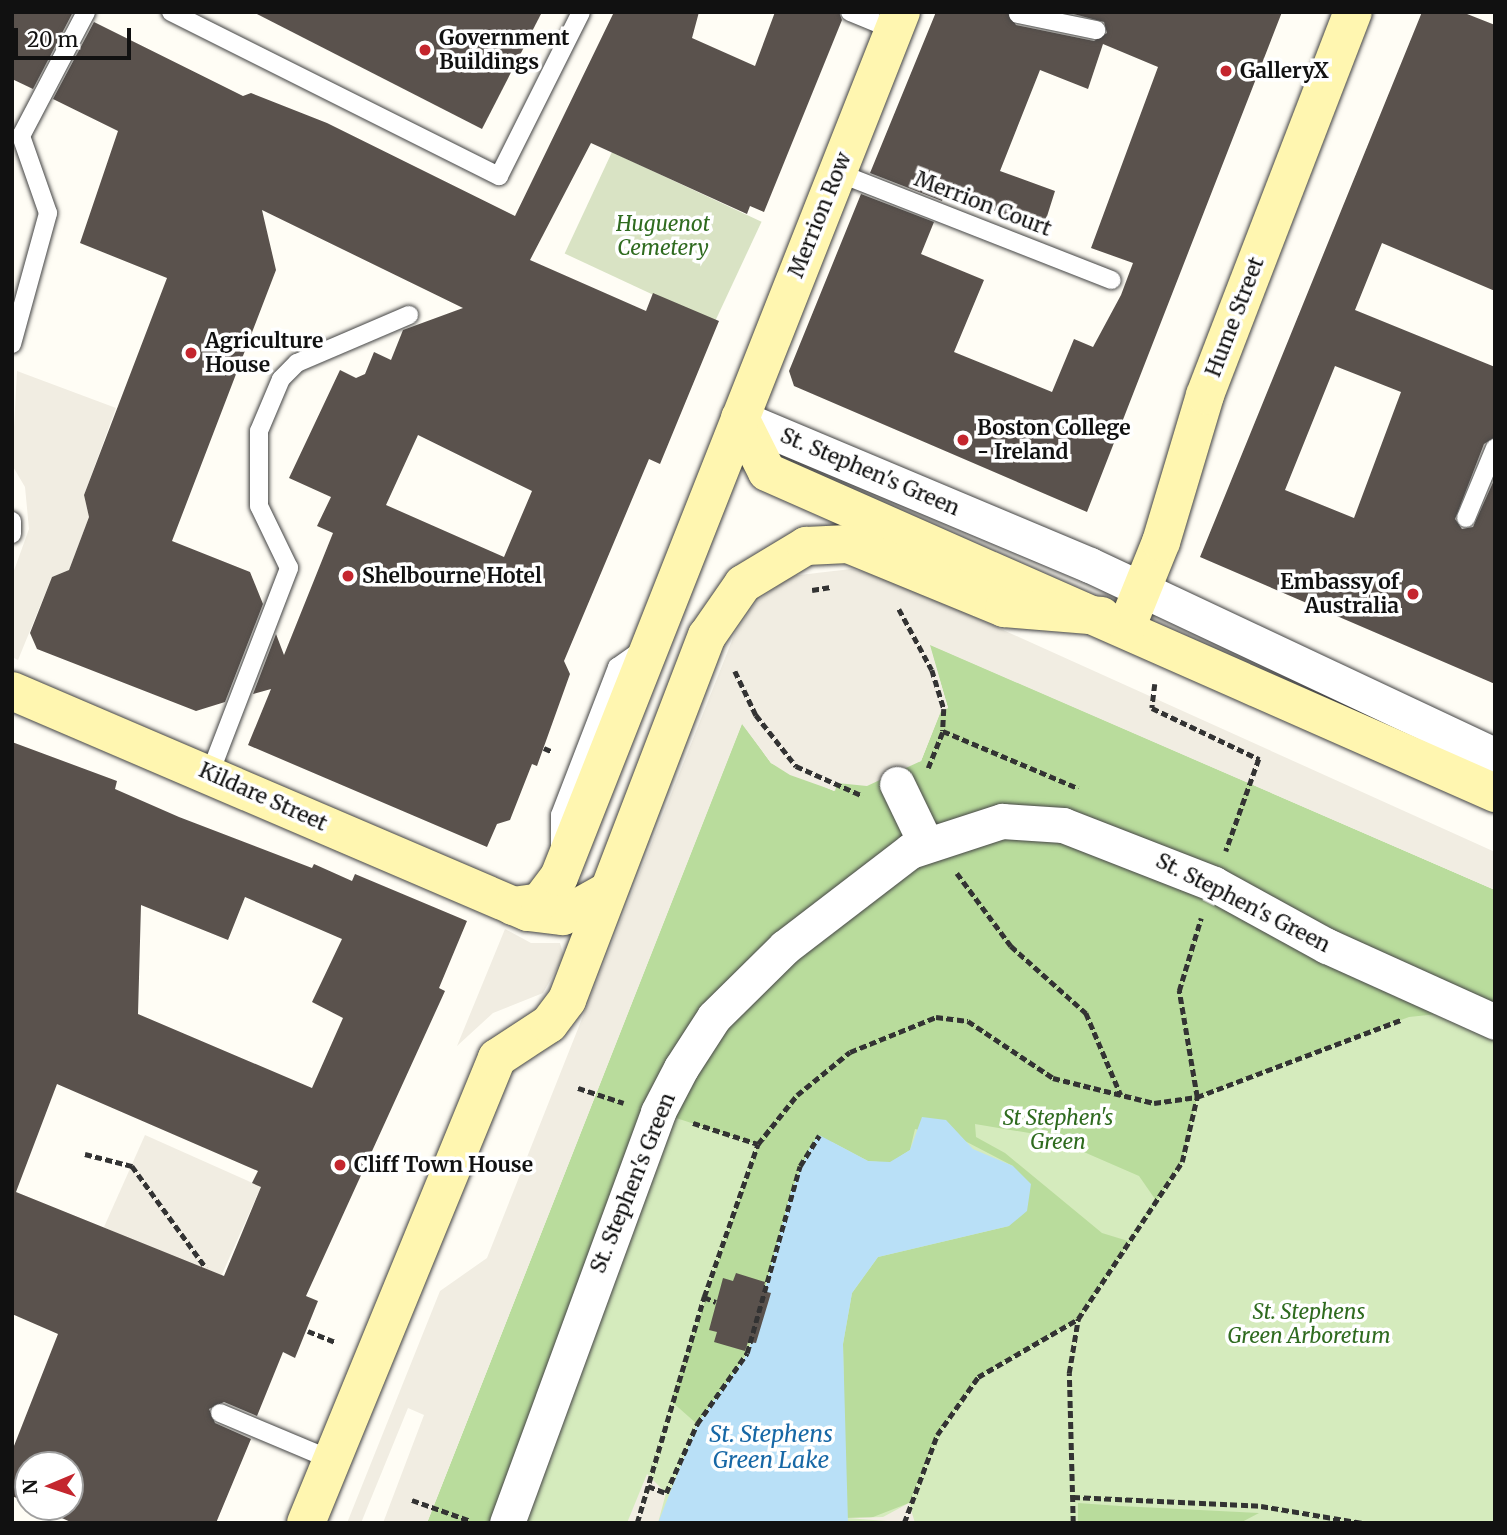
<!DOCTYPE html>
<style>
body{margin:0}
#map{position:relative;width:1507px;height:1535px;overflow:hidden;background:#fffdf5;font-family:Merriweather,serif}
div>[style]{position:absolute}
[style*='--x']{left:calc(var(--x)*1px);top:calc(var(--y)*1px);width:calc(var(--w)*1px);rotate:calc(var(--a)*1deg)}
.green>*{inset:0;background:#d5ebbd}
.forest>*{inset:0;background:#b9dc9c}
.cemetery>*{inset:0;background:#d9e3c4;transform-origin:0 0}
.plaza>*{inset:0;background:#f1ede2;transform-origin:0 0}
.water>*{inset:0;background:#b9e0f7}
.building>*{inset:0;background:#5a524d}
.path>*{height:4.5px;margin-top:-2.25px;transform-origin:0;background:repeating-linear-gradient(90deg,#333 0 7px,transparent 0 10.5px)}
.roads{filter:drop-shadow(0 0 2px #444) drop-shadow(0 0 2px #444)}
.lane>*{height:18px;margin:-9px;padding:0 9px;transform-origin:9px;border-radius:9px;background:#fff}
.street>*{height:35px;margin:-17.5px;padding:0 17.5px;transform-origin:17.5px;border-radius:17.5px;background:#fff}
.secondary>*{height:38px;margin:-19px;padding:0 19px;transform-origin:19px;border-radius:19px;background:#fff6b0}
.dots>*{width:19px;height:19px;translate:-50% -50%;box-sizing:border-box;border:4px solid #fff;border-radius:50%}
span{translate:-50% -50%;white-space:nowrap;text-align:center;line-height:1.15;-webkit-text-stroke:7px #fff;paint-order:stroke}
.poi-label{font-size:21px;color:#111;font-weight:700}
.left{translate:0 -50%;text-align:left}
.right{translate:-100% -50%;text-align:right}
.street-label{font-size:21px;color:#111}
.park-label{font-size:21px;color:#2f6b1f;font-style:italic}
.water-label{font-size:23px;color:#1768a6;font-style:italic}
.frame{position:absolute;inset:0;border:14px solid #111;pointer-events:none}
.north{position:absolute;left:14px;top:1451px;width:70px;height:70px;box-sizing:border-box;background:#fff;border:2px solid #a0a0a0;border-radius:50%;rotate:268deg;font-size:19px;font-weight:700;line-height:28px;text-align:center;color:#111}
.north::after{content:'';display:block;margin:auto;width:24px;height:32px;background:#c4262e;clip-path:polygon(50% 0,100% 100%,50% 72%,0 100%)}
.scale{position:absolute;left:14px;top:28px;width:117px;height:32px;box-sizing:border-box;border:4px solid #111;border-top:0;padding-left:9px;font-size:21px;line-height:24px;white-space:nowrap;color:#111;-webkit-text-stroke:5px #fff;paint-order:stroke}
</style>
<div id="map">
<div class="green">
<i style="clip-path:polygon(1495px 890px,1495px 1523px,427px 1523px,598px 1096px)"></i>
</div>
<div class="forest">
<i style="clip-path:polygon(evenodd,929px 644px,1495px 890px,1495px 1022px,1447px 1013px,1409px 1017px,1197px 1097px,1182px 1162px,1078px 1319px,978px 1377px,937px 1435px,909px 1503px,868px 1519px,846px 1518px,843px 1344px,852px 1293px,878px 1257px,1009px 1226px,1013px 1166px,963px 1140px,915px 1129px,910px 1150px,890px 1163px,868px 1161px,832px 1142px,811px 1145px,791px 1192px,747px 1353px,697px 1424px,671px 1401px,758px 1145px,658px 1112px,507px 1523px,427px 1523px,742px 723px,771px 763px,834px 791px,836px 783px,921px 761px,941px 710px,948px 708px,929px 644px,975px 1124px,1047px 1136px,1139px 1176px,1155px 1199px,1128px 1241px,1102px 1233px,1005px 1153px,976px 1137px,975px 1124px)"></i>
<i style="clip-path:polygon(1078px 1503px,1120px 1506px,1259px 1513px,1240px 1523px,1078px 1523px)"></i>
</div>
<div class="cemetery">
<i style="left:612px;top:152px;width:165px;height:112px;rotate:25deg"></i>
</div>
<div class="plaza">
<i style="clip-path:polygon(17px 371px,116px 408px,84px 495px,89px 517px,69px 570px,52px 577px,18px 660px,12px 657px,12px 576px,29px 529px,25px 487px,12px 465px)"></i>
<i style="clip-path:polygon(851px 569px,888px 578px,1495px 852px,1495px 890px,930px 645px,948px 708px,941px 711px,921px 761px,867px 786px,837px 783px,835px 791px,790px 775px,771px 763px,742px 724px,427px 1523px,383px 1523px,424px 1415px,408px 1408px,361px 1523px,347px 1523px,440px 1291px,487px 1258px,735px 633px,756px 602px,791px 576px)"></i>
<i style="clip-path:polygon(505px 929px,531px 943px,560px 943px,564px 956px,543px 993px,493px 1013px,457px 1046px)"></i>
<i style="left:145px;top:1135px;width:127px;height:101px;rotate:24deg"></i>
<i style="clip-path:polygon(647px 1474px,666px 1493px,658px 1523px,627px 1523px)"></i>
<i style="clip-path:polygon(909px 1503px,915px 1523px,846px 1518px,883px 1517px)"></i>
</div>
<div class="water">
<i style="clip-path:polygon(922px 1117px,946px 1120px,973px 1149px,1013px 1166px,1031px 1184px,1027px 1211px,1009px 1226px,878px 1257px,852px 1293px,843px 1344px,848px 1523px,658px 1523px,697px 1424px,748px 1353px,791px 1192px,811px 1145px,819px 1135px,868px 1161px,890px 1162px,910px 1150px)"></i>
</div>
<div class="building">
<i style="clip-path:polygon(12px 12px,73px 12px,33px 89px,12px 79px)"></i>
<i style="clip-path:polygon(253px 12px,542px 12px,482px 129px)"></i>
<i style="clip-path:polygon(evenodd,614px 12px,699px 12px,692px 38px,755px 66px,775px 12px,839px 12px,842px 20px,764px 212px,750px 206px,747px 214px,591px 143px,530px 260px,646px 311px,653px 293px,719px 321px,660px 464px,649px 459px,564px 661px,570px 674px,537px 766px,532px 764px,510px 820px,497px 824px,487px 847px,248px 745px,271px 689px,253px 694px,276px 634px,284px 655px,333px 533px,317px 526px,331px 497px,289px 478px,340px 370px,356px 378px,365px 374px,374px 352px,391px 360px,403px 330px,463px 308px,262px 210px,276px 270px,172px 541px,250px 572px,263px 604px,225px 702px,196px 711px,37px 649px,30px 633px,52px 577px,69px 570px,89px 517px,84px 495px,167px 278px,80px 243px,118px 131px,53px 99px,94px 22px,243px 96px,251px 93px,327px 123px,515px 216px,614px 12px,418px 435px,532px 491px,504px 557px,386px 505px,418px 435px)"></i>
<i style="clip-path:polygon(936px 12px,1007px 12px,1016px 25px,1094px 41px,1107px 33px,1104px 22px,1066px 12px,1282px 12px,1087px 512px,794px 386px,789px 371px,861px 194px,934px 222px,921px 254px,984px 280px,954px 352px,1052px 392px,1074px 339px,1093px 347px,1121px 295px,1133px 263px,1091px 248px,1158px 67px,1103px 44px,1088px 89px,1040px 70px,1000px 171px,1055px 191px,1043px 229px,945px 192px,942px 201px,870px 173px)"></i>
<i style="clip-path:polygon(evenodd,1422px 12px,1462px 12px,1495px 25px,1495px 291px,1382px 243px,1355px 310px,1495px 367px,1495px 437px,1484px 444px,1455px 519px,1462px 529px,1473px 527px,1495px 478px,1495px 684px,1200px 557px,1422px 12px,1335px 366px,1401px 392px,1354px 518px,1285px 490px,1335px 366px)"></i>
<i style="clip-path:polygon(evenodd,12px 742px,117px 781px,115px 789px,179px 817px,312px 868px,314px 864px,352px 881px,355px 874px,467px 921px,439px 988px,445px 991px,306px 1296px,318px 1301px,295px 1358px,283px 1352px,257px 1416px,224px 1402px,209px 1409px,215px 1423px,251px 1439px,216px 1523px,73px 1523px,37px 1507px,70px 1507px,70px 1465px,28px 1465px,28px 1503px,12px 1496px,12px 1451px,58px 1334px,12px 1314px,12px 742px,245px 897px,342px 939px,312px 1002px,343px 1018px,312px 1088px,138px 1014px,141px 905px,228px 940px,245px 897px,12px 742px,57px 1084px,258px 1171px,252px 1183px,261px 1187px,224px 1276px,16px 1192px,57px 1084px)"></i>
<i style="clip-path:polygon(736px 1273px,765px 1282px,763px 1291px,771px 1293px,756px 1343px,748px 1342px,745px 1351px,714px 1342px,717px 1332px,709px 1330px,723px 1278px,733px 1281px)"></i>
</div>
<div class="path">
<i style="--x:812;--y:590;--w:19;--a:-9"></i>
<i style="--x:899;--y:609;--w:69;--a:61.6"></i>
<i style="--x:932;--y:670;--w:41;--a:72.9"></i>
<i style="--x:944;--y:709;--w:22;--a:93"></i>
<i style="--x:735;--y:671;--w:49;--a:64.5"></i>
<i style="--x:756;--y:715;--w:65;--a:51.9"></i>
<i style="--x:796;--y:766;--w:73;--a:24.1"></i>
<i style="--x:1155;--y:684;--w:24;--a:97"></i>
<i style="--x:1152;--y:708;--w:119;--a:25.5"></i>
<i style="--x:1259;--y:759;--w:98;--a:109.7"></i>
<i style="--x:544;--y:748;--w:10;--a:24"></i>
<i style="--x:928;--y:768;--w:40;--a:-68"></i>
<i style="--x:943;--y:731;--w:147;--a:22.9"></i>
<i style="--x:957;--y:873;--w:91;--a:53.5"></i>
<i style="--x:1011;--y:946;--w:101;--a:41.8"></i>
<i style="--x:1086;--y:1013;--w:89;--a:66.9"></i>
<i style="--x:578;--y:1088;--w:48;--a:18.1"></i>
<i style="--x:693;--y:1123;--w:68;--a:17.9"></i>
<i style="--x:85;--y:1154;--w:49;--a:14.3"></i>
<i style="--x:132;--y:1166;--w:126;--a:54"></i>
<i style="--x:704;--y:1297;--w:13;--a:23"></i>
<i style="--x:308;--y:1331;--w:29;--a:22"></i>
<i style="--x:648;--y:1486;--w:19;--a:21"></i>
<i style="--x:666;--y:1493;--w:76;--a:-65.8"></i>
<i style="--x:697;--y:1424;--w:87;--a:-54.8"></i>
<i style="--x:747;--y:1353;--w:194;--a:-74.2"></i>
<i style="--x:800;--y:1166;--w:36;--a:-58"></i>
<i style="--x:1073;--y:1497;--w:188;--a:2.7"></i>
<i style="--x:1261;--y:1506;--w:103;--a:9.5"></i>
<i style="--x:412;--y:1500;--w:63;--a:19.6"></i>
<i style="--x:637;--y:1523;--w:236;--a:-73.5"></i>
<i style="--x:704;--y:1297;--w:162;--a:-70.6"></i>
<i style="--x:758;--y:1144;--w:63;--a:-51.5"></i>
<i style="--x:797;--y:1095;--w:68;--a:-39.1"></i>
<i style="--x:850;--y:1052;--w:93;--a:-22.1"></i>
<i style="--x:936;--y:1017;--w:32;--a:7"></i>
<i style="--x:968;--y:1021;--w:102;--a:33.8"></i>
<i style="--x:1053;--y:1078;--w:104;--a:13.9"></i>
<i style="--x:1154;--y:1103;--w:43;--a:-7.9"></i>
<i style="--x:1197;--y:1097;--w:108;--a:-99.6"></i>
<i style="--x:1179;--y:991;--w:76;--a:-73.2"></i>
<i style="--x:904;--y:1523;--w:94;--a:-69.4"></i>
<i style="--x:937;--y:1435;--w:71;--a:-54.7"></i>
<i style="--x:978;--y:1377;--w:116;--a:-30.1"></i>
<i style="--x:1073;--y:1523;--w:150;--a:-91.5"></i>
<i style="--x:1069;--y:1373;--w:55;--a:-80.5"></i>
<i style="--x:1078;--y:1319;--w:188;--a:-56.5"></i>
<i style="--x:1182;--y:1162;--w:67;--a:-77"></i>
<i style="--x:1197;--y:1097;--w:218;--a:-20.7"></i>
</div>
<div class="roads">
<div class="lane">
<i style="--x:171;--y:12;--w:367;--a:26.6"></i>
<i style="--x:499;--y:176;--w:183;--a:-63.4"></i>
<i style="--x:850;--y:12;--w:48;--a:22.2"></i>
<i style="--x:1018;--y:14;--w:80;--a:11.6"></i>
<i style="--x:836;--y:172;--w:296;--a:21.4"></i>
<i style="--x:12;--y:344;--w:136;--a:-74.6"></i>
<i style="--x:48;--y:213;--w:82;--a:-109.3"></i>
<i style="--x:21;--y:136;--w:140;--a:-62.3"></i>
<i style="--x:1466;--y:518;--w:76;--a:-67.5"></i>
<i style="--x:12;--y:521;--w:13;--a:90"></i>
<i style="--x:210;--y:773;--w:220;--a:-68.9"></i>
<i style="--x:289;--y:568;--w:69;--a:-115.8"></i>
<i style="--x:259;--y:506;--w:75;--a:-90"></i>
<i style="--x:259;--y:431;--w:56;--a:-67.1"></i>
<i style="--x:281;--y:379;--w:23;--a:-45"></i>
<i style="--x:297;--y:363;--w:122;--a:-23.2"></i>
<i style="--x:560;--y:845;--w:30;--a:-90"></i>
<i style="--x:560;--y:815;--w:159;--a:-68.9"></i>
<i style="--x:617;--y:667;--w:32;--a:-35"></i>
<i style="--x:220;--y:1413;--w:121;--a:22.8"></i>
</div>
<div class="street">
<i style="--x:740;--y:418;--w:380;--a:22.8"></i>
<i style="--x:1090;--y:565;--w:448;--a:25.2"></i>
<i style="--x:897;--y:784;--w:67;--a:64.2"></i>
<i style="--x:507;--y:1523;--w:438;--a:-69.8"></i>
<i style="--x:658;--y:1112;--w:50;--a:-62.4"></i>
<i style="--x:681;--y:1068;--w:61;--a:-57.1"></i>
<i style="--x:714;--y:1017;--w:100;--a:-44.6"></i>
<i style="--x:785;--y:947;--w:158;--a:-37.5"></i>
<i style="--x:910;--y:851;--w:97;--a:-18.1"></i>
<i style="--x:1002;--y:821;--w:61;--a:3.8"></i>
<i style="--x:1063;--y:825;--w:162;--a:21.3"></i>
<i style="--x:1214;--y:884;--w:129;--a:28.8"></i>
<i style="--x:1327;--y:946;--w:184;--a:24.3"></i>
</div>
<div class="secondary">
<i style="--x:740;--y:418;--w:60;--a:63.4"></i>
<i style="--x:767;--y:472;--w:796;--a:23.79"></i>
<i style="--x:1127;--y:626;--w:91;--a:-68"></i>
<i style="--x:1161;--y:542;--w:153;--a:-73.3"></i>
<i style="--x:1205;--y:395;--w:411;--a:-68.9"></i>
<i style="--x:12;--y:691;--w:561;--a:23.19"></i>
<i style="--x:528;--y:912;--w:35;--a:7"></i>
<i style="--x:563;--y:916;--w:47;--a:-29.3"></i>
<i style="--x:513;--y:906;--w:27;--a:-8"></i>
<i style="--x:540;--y:902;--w:31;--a:-53"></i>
<i style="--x:559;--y:877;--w:930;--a:-68.43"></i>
<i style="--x:306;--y:1523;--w:503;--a:-67.67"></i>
<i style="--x:497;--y:1058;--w:62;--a:-33.2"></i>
<i style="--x:549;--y:1024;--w:30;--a:-53"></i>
<i style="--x:567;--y:1000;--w:390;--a:-69"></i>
<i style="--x:707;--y:636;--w:63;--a:-55.3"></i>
<i style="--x:743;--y:584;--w:74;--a:-31.1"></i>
<i style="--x:806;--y:546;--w:42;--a:-2.7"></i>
<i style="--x:848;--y:544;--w:169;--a:22.3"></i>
<i style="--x:1004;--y:608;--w:98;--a:4.7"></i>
</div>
</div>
<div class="dots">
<i style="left:425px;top:50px;background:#c4262e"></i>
<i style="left:1226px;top:71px;background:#c4262e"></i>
<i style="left:191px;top:353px;background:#c4262e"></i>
<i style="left:963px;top:440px;background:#c4262e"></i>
<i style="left:348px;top:576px;background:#c4262e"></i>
<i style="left:1413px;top:594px;background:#c4262e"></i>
<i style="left:340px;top:1165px;background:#c4262e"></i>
</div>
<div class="poi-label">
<span class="left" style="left:439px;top:50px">Government<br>Buildings</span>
<span class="left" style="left:1240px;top:71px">GalleryX</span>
<span class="left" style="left:205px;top:353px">Agriculture<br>House</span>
<span class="left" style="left:977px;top:440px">Boston College<br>- Ireland</span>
<span class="left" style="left:362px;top:576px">Shelbourne Hotel</span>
<span class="right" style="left:1399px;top:594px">Embassy of<br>Australia</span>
<span class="left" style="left:354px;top:1165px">Cliff Town House</span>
</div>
<div class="street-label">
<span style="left:983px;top:204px;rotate:21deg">Merrion Court</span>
<span style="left:820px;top:215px;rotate:-68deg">Merrion Row</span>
<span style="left:1235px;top:317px;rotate:-69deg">Hume Street</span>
<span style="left:870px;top:472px;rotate:23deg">St. Stephen's Green</span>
<span style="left:263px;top:797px;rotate:24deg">Kildare Street</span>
<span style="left:1243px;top:903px;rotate:27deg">St. Stephen's Green</span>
<span style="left:633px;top:1183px;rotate:-68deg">St. Stephen's Green</span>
</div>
<div class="park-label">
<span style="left:663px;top:236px">Huguenot<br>Cemetery</span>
<span style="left:1058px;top:1130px">St Stephen's<br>Green</span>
<span style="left:1309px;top:1324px">St. Stephens<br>Green Arboretum</span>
</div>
<div class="water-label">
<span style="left:771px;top:1447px">St. Stephens<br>Green Lake</span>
</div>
<div class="frame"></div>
<div class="north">N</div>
<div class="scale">20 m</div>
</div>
